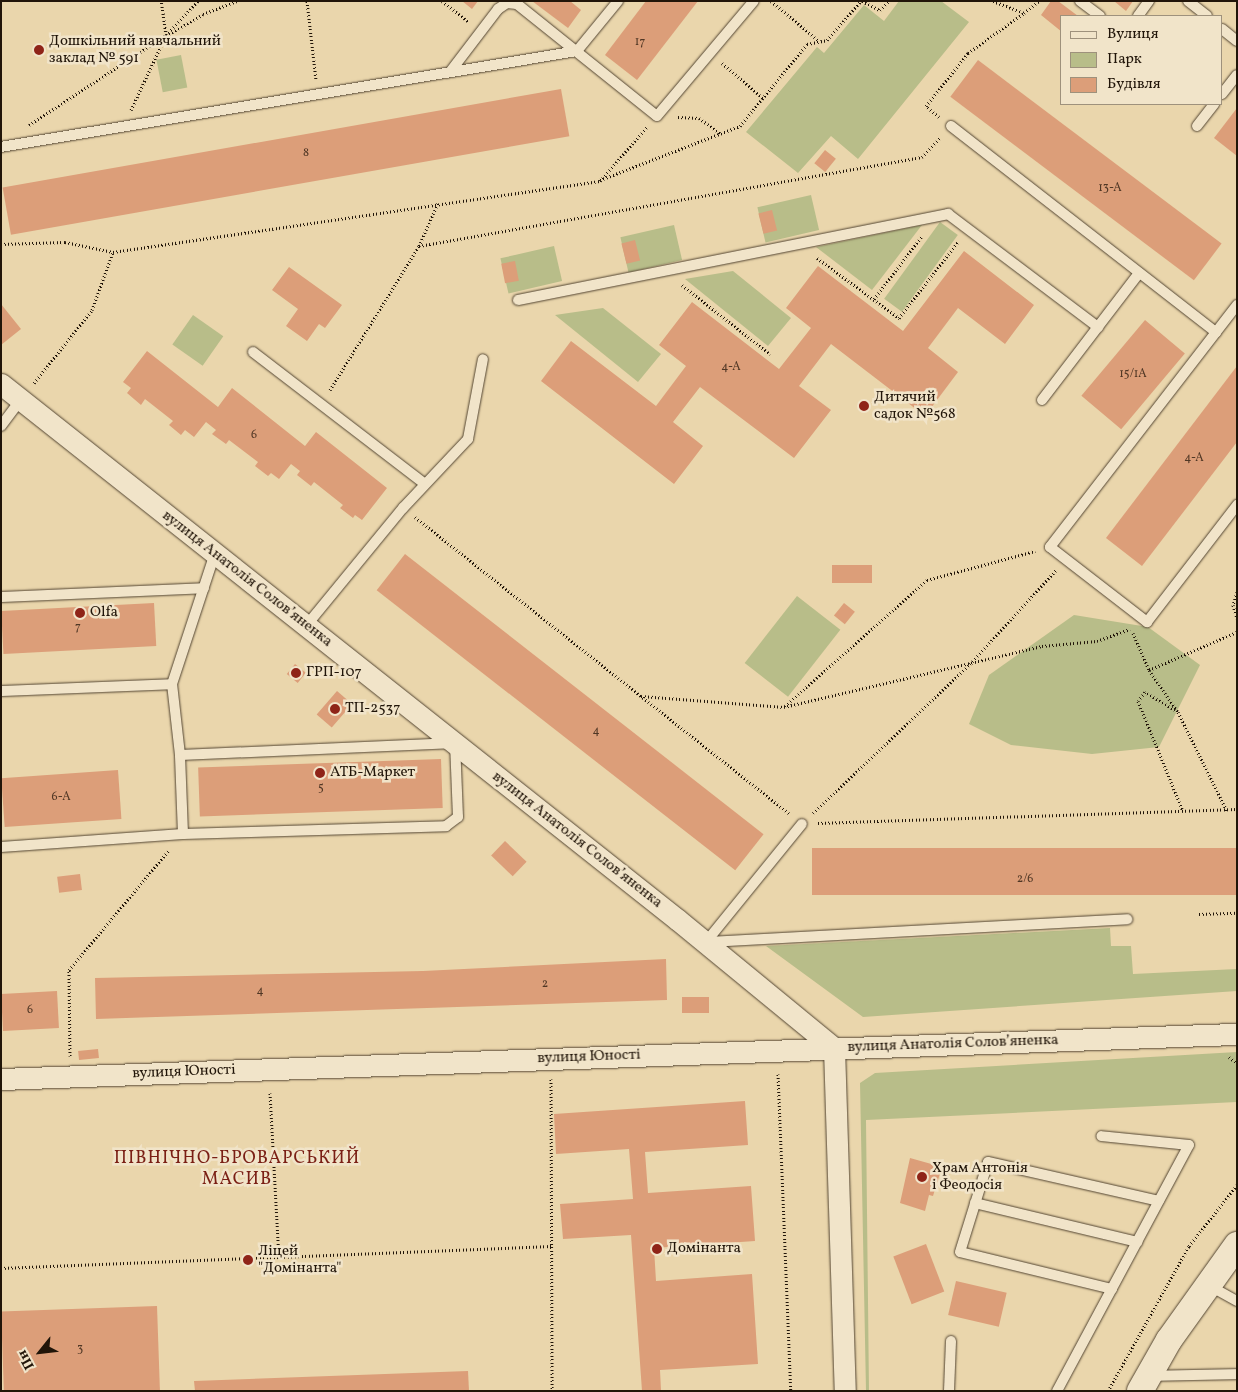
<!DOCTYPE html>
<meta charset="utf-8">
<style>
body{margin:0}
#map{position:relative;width:1238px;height:1392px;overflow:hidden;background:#ead6ac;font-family:Vollkorn,serif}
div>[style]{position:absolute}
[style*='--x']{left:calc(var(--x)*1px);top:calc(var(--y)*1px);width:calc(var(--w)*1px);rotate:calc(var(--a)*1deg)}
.green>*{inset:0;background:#b8bd89;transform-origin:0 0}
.building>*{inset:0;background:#dc9e79;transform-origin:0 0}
.path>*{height:3px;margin-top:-1.5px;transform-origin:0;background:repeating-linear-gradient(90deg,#211509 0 1px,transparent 0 3.5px)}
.roads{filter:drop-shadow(0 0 1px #534532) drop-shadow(0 0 1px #534532)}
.service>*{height:10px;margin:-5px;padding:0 5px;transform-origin:5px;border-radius:5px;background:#f1e4c9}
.minor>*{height:21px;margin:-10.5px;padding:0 10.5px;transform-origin:10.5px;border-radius:10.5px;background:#f1e4c9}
.tertiary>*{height:26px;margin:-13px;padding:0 13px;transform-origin:13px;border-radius:13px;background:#f1e4c9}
.dots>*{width:14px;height:14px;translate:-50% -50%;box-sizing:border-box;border:2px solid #f1e4c9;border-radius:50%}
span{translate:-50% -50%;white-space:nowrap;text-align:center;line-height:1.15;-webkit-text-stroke:5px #f1e4c9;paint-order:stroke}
.number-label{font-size:12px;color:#503725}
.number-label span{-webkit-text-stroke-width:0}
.poi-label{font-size:15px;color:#211509}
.left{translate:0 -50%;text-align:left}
.street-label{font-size:15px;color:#211509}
.quarter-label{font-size:18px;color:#7a1f14;letter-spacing:1px}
.frame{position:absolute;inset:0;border:2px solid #211509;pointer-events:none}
.legend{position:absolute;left:1060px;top:15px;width:162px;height:90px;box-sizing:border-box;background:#f1e4c9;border:1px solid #9e917c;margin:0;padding:6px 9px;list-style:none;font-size:15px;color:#211509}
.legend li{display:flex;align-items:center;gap:10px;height:25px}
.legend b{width:25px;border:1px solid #9e917c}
.north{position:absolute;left:15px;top:1327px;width:50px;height:50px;-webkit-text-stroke:4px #f1e4c9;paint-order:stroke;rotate:241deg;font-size:14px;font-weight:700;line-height:20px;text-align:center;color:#211509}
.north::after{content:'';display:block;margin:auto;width:18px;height:22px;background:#211509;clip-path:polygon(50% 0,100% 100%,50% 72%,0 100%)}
</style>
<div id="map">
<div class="green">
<i style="clip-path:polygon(899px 1px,941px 1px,969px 22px,858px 159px,831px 136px,798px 173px,746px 132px,817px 47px,824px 53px,864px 5px,884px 21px)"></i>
<i style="left:181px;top:55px;width:33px;height:25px;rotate:79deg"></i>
<i style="left:811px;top:195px;width:36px;height:55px;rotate:77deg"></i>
<i style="left:940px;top:222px;width:22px;height:95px;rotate:36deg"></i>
<i style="left:674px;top:225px;width:36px;height:55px;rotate:77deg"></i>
<i style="clip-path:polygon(922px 225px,872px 290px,816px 247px)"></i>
<i style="left:554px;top:246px;width:36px;height:55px;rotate:77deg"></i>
<i style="clip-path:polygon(733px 271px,791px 318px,768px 346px,685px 279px)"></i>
<i style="clip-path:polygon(603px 308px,661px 354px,638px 382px,555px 315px)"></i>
<i style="left:193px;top:315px;width:37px;height:36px;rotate:35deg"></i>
<i style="left:797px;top:596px;width:55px;height:85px;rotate:38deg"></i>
<i style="clip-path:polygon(1074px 615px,1148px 627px,1200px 665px,1159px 747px,1092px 754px,1011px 745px,969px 724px,989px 675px)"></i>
<i style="clip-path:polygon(1110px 928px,1111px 946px,1131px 946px,1133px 974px,1237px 969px,1237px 991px,863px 1017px,766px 946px)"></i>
<i style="clip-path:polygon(1237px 1052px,1237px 1102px,866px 1120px,869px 1391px,866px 1391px,860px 1083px,875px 1073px)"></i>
</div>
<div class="building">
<i style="clip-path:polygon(462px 1px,478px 1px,472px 9px)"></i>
<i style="clip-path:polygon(532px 1px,570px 1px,581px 10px,568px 28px)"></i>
<i style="clip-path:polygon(646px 1px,698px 1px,637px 80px,605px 55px)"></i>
<i style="clip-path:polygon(1051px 1px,1058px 1px,1078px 16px,1062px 16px,1062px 32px,1041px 15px)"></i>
<i style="clip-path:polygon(1114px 1px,1133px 1px,1126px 11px)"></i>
<i style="left:978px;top:60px;width:305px;height:46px;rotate:37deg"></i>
<i style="left:561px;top:89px;width:48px;height:567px;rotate:80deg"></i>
<i style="clip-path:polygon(1237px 108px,1237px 156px,1214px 138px)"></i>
<i style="left:825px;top:150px;width:14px;height:17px;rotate:39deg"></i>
<i style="left:772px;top:210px;width:21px;height:14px;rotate:76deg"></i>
<i style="left:635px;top:240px;width:21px;height:14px;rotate:76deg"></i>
<i style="clip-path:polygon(964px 251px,1034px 305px,1005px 344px,958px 308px,928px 348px,958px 372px,925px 416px,831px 344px,799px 386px,831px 410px,794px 458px,700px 387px,673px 422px,703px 446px,674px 484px,541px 381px,571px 341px,656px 406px,686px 366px,659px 345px,692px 302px,779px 369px,811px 328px,786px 308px,818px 266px,903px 331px)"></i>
<i style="left:515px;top:261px;width:20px;height:14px;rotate:79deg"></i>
<i style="clip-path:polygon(289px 267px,342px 305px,325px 328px,319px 324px,307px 341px,286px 326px,298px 309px,272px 290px)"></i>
<i style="clip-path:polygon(1px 304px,21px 329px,1px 345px)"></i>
<i style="left:1145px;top:320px;width:52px;height:99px;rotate:40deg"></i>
<i style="clip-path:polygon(147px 351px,218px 407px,232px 388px,305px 446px,316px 432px,387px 488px,362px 520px,355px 515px,353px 518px,340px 508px,343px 505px,314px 482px,311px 486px,297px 475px,300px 471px,291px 464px,279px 479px,271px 473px,268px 476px,255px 466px,258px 462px,229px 440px,226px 444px,212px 434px,216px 430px,206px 422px,194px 437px,185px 430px,181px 435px,169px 425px,173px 421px,145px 399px,141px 405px,127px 393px,131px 388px,123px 382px)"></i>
<i style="clip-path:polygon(1237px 366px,1237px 442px,1142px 566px,1106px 538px)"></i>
<i style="left:405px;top:554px;width:455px;height:46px;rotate:38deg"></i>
<i style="left:832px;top:565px;width:40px;height:18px"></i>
<i style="left:154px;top:603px;width:43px;height:153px;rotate:87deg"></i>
<i style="left:844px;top:603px;width:14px;height:16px;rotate:39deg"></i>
<i style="left:295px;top:664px;width:14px;height:13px;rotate:39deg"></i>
<i style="left:337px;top:691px;width:20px;height:31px;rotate:41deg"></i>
<i style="left:441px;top:759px;width:49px;height:243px;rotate:88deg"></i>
<i style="left:118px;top:770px;width:49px;height:117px;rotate:86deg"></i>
<i style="left:505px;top:841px;width:30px;height:20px;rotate:44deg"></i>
<i style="left:1237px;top:848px;width:47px;height:425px;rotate:90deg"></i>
<i style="left:80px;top:874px;width:16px;height:23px;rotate:83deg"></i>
<i style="clip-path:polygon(666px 959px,667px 1000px,96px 1019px,95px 978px,423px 971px)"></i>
<i style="left:57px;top:991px;width:37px;height:56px;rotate:87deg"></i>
<i style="left:709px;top:997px;width:16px;height:27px;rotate:90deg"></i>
<i style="left:98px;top:1049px;width:9px;height:20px;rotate:84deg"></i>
<i style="clip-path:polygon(745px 1101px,748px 1145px,645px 1152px,648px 1193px,751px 1186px,755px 1241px,654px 1248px,656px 1281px,752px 1274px,758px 1364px,660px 1370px,661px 1391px,642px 1391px,631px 1235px,563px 1239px,560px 1204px,633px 1199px,629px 1149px,556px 1154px,554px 1114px)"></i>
<i style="clip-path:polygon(910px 1158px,942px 1167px,933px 1196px,929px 1195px,925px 1211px,900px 1203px)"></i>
<i style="left:926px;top:1244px;width:51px;height:35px;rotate:69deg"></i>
<i style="left:956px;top:1281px;width:52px;height:35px;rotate:13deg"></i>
<i style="left:157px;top:1306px;width:85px;height:156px;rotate:88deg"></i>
<i style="clip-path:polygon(468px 1371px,469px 1391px,195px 1391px,194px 1381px)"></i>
</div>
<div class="path">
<i style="--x:307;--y:1;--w:80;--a:83.5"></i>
<i style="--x:442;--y:1;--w:34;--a:38"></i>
<i style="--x:771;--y:1;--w:62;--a:39.8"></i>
<i style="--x:862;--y:1;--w:20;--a:27"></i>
<i style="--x:880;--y:10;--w:13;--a:-45"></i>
<i style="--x:993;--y:1;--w:33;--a:21"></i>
<i style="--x:1024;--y:13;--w:19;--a:-39"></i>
<i style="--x:169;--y:34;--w:39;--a:-30"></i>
<i style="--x:203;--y:14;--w:36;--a:-21"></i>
<i style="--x:722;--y:63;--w:54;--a:40.5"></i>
<i style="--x:131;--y:110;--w:83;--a:-65"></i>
<i style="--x:166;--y:35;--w:34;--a:-98"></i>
<i style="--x:678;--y:117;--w:21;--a:3"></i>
<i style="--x:699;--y:118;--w:27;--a:36"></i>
<i style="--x:939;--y:117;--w:17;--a:-140"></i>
<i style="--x:926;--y:106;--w:68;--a:-51.6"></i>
<i style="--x:968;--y:53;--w:69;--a:-35.5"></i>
<i style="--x:29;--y:125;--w:164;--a:-33.3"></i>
<i style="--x:166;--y:35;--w:47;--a:-46.7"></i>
<i style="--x:600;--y:180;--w:150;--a:-21.1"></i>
<i style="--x:740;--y:126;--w:106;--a:-50.7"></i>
<i style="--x:807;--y:44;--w:20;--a:-11"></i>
<i style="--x:827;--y:40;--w:52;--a:-48.9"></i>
<i style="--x:1;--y:244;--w:64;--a:-1.8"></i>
<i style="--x:65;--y:242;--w:49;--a:11.8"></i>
<i style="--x:419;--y:246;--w:511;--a:-10.03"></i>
<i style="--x:922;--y:157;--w:26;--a:-47"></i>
<i style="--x:817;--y:258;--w:102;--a:36.2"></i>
<i style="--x:899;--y:318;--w:96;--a:-52.2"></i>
<i style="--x:682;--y:285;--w:112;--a:38.1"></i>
<i style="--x:874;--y:299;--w:79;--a:-52.7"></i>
<i style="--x:34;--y:383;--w:93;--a:-51.5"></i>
<i style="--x:92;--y:310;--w:62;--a:-70.1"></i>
<i style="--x:113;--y:252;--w:492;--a:-8.3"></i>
<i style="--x:600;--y:181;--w:72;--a:-49"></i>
<i style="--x:330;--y:390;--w:169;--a:-58.3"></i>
<i style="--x:419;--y:246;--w:47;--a:-66.2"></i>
<i style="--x:415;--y:517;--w:478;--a:38.4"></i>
<i style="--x:1237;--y:592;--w:14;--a:107"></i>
<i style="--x:1233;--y:605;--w:14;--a:73"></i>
<i style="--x:1133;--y:633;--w:40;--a:66.6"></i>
<i style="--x:1149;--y:670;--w:51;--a:55.4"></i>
<i style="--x:1178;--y:712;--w:110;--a:63.7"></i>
<i style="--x:1149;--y:670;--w:96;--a:-23.4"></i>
<i style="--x:641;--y:696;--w:143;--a:4.4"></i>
<i style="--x:784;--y:707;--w:265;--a:-13.3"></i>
<i style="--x:1042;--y:646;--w:55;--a:-5.2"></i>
<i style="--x:1097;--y:641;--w:35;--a:-20"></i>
<i style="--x:785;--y:706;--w:190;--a:-41.6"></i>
<i style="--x:927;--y:580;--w:112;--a:-15"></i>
<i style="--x:1175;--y:710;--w:35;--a:-149"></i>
<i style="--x:1145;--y:692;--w:11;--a:128"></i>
<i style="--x:1138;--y:701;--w:117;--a:67.8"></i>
<i style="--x:813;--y:813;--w:216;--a:-43.5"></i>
<i style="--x:970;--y:664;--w:127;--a:-47.5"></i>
<i style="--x:818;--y:823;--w:419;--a:-1.9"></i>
<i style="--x:1199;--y:914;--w:38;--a:-2"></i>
<i style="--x:70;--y:1056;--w:86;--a:-90.7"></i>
<i style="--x:69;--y:970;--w:155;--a:-50.2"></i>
<i style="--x:1229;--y:1057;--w:10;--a:37"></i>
<i style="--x:778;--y:1074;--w:317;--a:87.7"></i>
<i style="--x:551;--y:1079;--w:312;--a:89.8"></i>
<i style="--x:270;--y:1093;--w:166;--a:86.9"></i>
<i style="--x:1;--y:1268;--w:551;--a:-2.29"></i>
<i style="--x:1108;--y:1391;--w:166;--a:-60.8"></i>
<i style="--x:1189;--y:1246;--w:78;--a:-51.8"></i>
</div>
<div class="roads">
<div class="service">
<i style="--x:1080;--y:1;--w:25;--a:37"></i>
<i style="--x:1188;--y:1;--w:24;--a:38"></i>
<i style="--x:1138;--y:16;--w:19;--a:-54"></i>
<i style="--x:1222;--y:29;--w:19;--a:39"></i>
<i style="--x:450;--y:72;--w:79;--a:-52.7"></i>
<i style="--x:498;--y:9;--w:11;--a:-34"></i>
<i style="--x:507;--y:3;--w:10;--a:6"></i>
<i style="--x:517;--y:4;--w:179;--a:38.7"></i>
<i style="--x:657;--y:116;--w:150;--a:-49.9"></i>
<i style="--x:1222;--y:94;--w:24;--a:-52"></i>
<i style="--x:951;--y:126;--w:336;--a:37.9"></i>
<i style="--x:1197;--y:126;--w:28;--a:-52"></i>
<i style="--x:1;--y:147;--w:584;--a:-9.46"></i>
<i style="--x:577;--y:51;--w:65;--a:-50.6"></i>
<i style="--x:518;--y:300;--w:439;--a:-11.3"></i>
<i style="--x:948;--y:214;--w:188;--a:37"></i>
<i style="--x:1237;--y:305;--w:306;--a:127.7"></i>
<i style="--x:1050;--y:547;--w:123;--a:37.7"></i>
<i style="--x:1147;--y:622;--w:148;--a:-52.4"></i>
<i style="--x:253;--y:352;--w:215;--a:37.5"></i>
<i style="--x:1042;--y:400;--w:160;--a:-52.6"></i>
<i style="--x:1;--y:426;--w:34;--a:-53"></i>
<i style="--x:1;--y:597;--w:203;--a:-2.5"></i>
<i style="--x:306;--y:626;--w:153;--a:-50.6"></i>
<i style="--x:403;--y:508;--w:95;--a:-46.7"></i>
<i style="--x:468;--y:439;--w:81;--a:-79.4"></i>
<i style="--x:1;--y:691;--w:171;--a:-2.3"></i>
<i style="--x:183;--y:834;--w:79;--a:-92.2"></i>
<i style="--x:180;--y:755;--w:71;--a:-96.4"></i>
<i style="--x:172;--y:684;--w:138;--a:-71.8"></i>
<i style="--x:1;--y:847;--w:182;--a:-4.1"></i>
<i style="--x:183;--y:834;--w:263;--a:-1.7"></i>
<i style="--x:446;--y:826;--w:15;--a:-37"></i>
<i style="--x:458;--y:817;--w:74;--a:-92.3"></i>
<i style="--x:455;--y:743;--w:275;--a:177.5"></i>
<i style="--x:706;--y:942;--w:152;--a:-50.9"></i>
<i style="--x:709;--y:942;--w:419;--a:-3.1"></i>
<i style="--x:975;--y:1203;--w:167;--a:13.5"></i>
<i style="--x:1208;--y:1285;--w:33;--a:29"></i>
<i style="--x:1112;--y:1289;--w:156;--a:-166.3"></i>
<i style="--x:960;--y:1252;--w:94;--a:-72.7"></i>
<i style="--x:988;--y:1162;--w:175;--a:12.8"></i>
<i style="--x:1150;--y:1376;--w:87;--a:-1.3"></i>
<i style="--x:949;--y:1391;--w:50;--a:-87.7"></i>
<i style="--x:1057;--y:1391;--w:279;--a:-61.8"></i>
<i style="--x:1189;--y:1145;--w:88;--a:-174.2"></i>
</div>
<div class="minor">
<i style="--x:1;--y:384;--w:863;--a:38.37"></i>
<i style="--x:678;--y:920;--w:202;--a:39.4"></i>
<i style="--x:834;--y:1048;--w:343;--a:88.2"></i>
<i style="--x:1;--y:1079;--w:1237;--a:-2.09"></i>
</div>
<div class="tertiary">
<i style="--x:1140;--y:1391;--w:59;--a:-60.4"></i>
<i style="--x:1169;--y:1340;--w:117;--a:-54.4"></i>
</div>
</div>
<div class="dots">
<i style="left:39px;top:50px;background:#8f2418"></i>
<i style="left:864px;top:406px;background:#8f2418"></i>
<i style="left:80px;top:613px;background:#8f2418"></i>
<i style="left:296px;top:673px;background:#8f2418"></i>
<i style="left:335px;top:709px;background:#8f2418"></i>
<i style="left:320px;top:773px;background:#8f2418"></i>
<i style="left:922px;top:1177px;background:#8f2418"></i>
<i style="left:657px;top:1249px;background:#8f2418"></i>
<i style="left:248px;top:1260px;background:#8f2418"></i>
</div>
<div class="number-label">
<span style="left:640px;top:43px">17</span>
<span style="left:306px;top:154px">8</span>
<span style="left:1110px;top:189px">13-А</span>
<span style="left:731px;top:368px">4-А</span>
<span style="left:1133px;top:375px">15/1А</span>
<span style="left:254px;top:436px">6</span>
<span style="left:1194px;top:459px">4-А</span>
<span style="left:78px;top:628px">7</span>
<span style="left:596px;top:732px">4</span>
<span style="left:321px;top:789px">5</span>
<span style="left:61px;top:798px">6-А</span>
<span style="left:1025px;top:880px">2/6</span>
<span style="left:545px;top:985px">2</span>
<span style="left:260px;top:992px">4</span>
<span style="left:30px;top:1011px">6</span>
<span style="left:80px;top:1350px">3</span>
</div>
<div class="poi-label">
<span class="left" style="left:49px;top:50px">Дошкільний навчальний<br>заклад № 591</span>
<span class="left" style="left:874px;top:406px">Дитячий<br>садок №568</span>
<span class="left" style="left:90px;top:613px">Olfa</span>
<span class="left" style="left:306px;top:673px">ГРП-107</span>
<span class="left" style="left:345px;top:709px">ТП-2537</span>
<span class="left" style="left:330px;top:773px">АТБ-Маркет</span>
<span class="left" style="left:932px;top:1177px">Храм Антонія<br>і Феодосія</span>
<span class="left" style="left:667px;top:1249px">Домінанта</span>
<span class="left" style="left:258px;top:1260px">Ліцей<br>"Домінанта"</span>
</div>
<div class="street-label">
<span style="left:247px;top:579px;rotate:38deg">вулиця Анатолія Соловʼяненка</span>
<span style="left:577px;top:840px;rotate:38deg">вулиця Анатолія Соловʼяненка</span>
<span style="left:953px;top:1044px;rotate:-2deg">вулиця Анатолія Соловʼяненка</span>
<span style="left:589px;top:1057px;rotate:-2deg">вулиця Юності</span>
<span style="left:184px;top:1072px;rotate:-2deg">вулиця Юності</span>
</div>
<div class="quarter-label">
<span style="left:237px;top:1170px">ПІВНІЧНО-БРОВАРСЬКИЙ<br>МАСИВ</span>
</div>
<div class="frame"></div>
<ul class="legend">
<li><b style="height:6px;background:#f1e4c9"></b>Вулиця</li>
<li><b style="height:14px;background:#b8bd89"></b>Парк</li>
<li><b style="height:14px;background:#dc9e79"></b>Будівля</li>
</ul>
<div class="north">Пн</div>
</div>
